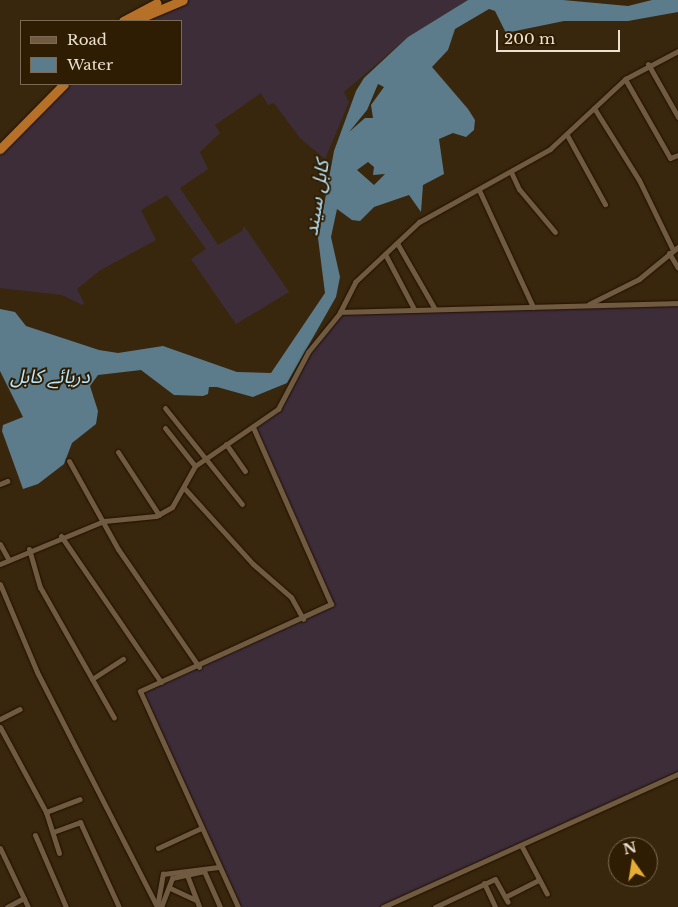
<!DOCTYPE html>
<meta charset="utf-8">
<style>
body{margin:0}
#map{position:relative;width:678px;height:907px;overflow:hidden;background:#39270d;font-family:"Libre Baskerville","Noto Sans Arabic",serif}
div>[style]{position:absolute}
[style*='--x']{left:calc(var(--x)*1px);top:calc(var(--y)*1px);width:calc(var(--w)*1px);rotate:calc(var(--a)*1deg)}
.industrial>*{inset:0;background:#3d2d38}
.water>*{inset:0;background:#5c7c8b}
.roads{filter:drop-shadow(0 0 1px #200f00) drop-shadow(0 0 1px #200f00)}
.minor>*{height:5px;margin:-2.5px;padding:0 2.5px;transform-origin:2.5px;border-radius:2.5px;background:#705b40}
.trunk>*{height:9px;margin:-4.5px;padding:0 4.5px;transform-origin:4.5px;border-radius:4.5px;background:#b67028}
span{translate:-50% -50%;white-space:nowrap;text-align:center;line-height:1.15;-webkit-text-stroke:4px #2f1d03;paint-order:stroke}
.water-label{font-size:19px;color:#b6e6fd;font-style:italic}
.legend{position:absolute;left:20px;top:20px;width:162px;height:65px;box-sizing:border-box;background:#2f1d03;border:1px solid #7b6b55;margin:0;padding:6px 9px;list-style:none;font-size:15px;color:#ece0d1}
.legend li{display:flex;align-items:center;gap:10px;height:25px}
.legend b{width:25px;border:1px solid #7b6b55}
.north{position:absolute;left:608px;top:837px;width:50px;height:50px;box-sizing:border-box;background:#2f1d03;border:1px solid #7b6b55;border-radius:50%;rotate:347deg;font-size:14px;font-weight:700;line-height:20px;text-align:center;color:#ece0d1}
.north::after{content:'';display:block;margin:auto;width:18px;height:22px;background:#e7ac36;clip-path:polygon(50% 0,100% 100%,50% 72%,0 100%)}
.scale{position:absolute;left:496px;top:30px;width:124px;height:22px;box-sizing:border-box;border:2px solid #ece0d1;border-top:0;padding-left:6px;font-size:15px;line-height:18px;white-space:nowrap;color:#ece0d1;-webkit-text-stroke:4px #2f1d03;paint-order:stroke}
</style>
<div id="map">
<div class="industrial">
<i style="clip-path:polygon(183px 0,468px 0,408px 37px,344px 92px,349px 102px,325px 159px,300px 138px,274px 103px,268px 105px,261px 93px,215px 125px,220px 133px,200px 152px,208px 169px,180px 188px,218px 245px,242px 231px,244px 226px,289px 292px,236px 324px,191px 259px,206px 249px,167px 195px,141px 210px,156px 240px,99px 271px,77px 289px,84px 303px,82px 305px,62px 295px,0 288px,0 149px,64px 84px,181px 84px,181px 21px,133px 21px)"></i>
<i style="clip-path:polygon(678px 306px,678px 777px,390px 907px,238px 907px,141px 695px,331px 604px,253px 427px,271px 416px,308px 352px,339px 314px)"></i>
</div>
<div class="water">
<i style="clip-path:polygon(evenodd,468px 0,563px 0,628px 6px,652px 0,678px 0,678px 12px,628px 21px,564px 21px,506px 33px,495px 11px,489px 9px,455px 29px,448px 50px,432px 67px,468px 109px,475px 120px,474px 130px,466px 137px,453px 133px,439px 139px,444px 174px,423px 185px,421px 212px,409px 195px,374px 207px,360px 221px,352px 220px,337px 209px,331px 237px,340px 277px,336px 297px,287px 383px,253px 397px,217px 387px,209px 387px,208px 394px,203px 396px,174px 395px,141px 370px,98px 375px,90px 386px,98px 411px,96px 424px,72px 443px,64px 464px,38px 484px,23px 489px,2px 431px,3px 425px,23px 417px,0 371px,0 309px,15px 312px,26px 326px,99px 350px,118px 353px,163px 346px,237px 372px,271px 373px,325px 293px,318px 238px,334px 151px,356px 91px,364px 78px,408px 37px,468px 0,378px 84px,384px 87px,371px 105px,373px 118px,365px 118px,349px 132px,367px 110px,378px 84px,468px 0,368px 162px,374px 167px,373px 175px,385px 174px,374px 185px,357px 170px,368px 162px)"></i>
</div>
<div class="roads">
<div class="minor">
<i style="--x:648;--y:64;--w:61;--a:60.5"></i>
<i style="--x:625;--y:79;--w:91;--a:60.3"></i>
<i style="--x:670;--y:158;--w:9;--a:-21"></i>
<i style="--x:594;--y:108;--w:85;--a:58"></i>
<i style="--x:639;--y:180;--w:78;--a:64.1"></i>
<i style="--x:567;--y:135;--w:79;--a:61.2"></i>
<i style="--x:511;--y:172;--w:19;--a:65"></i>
<i style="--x:519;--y:189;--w:56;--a:50.1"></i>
<i style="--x:479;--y:190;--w:129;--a:65.2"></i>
<i style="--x:397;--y:243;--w:76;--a:60.1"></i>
<i style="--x:669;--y:253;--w:17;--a:59"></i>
<i style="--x:385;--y:254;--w:62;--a:62.2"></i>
<i style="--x:589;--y:304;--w:56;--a:-26.6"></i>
<i style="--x:639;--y:279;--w:50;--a:-39.4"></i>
<i style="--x:340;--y:312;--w:338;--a:-1.5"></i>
<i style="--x:165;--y:408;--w:123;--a:51.3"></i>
<i style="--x:165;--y:428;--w:48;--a:51.7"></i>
<i style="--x:226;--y:444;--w:33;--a:55"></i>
<i style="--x:118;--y:452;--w:75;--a:56.9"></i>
<i style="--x:69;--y:461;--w:101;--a:60.9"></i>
<i style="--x:118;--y:549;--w:143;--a:55.5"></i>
<i style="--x:0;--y:484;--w:8;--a:-23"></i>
<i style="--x:185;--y:489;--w:101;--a:47.8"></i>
<i style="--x:253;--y:564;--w:50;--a:41"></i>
<i style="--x:291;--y:597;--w:25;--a:61"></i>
<i style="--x:61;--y:536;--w:177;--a:55.6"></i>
<i style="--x:0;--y:544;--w:18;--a:61"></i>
<i style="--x:29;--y:549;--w:40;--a:74"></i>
<i style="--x:40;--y:587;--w:150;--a:60.5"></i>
<i style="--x:0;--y:564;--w:113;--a:-22.5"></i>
<i style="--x:104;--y:521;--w:52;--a:-5.5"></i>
<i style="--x:156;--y:516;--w:18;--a:-29"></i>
<i style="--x:172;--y:507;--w:47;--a:-60.7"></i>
<i style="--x:195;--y:466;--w:101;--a:-34.5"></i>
<i style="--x:278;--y:409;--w:64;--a:-62.2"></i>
<i style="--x:308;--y:352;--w:49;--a:-50.8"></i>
<i style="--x:339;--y:314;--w:36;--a:-63"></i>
<i style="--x:355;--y:282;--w:88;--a:-43.2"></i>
<i style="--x:419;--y:222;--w:150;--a:-29.1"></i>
<i style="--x:550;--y:149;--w:103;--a:-43"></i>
<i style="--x:625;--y:79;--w:60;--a:-27.8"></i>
<i style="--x:0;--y:584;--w:95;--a:67.2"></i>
<i style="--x:37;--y:672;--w:264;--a:62.9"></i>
<i style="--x:92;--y:679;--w:37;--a:-33"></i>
<i style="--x:0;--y:719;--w:22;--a:-27"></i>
<i style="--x:0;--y:727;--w:97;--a:61.6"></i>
<i style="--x:46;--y:812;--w:43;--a:72.4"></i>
<i style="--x:46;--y:812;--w:36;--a:-21"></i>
<i style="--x:53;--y:832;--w:29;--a:-20"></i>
<i style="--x:80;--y:822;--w:94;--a:65.4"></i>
<i style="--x:35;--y:835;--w:78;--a:66.7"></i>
<i style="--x:521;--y:845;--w:55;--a:62"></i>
<i style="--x:0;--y:848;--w:65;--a:64.6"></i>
<i style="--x:158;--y:848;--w:47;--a:-24.9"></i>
<i style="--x:187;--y:875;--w:34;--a:69"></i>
<i style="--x:484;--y:883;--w:26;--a:65"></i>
<i style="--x:170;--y:888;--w:29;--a:25"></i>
<i style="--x:507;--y:896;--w:36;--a:-27"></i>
<i style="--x:7;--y:907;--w:19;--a:-28"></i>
<i style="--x:157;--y:907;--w:34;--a:-80"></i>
<i style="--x:163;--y:874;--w:56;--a:-7.1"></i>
<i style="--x:161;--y:907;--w:31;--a:-69"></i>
<i style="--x:172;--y:878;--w:33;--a:-12"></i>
<i style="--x:204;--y:871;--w:39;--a:66"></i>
<i style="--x:238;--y:907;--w:237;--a:-114.4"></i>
<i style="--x:140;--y:691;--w:210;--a:-24.5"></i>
<i style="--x:331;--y:604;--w:193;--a:-113.8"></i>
<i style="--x:383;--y:907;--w:324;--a:-24.3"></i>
<i style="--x:435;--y:907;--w:66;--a:-25"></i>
<i style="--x:495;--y:879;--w:26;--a:61"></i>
</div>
<div class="trunk">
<i style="--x:123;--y:21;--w:38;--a:-28"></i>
<i style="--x:133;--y:21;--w:54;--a:-22.8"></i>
<i style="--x:0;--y:149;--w:91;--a:-45.4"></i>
</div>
</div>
<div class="water-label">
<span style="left:317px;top:198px;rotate:-81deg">کابل سيند</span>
<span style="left:50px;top:377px">دریائے کابل</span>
</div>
<ul class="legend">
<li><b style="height:6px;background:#705b40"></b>Road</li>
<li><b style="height:14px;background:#5c7c8b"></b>Water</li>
</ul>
<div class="north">N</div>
<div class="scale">200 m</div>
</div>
